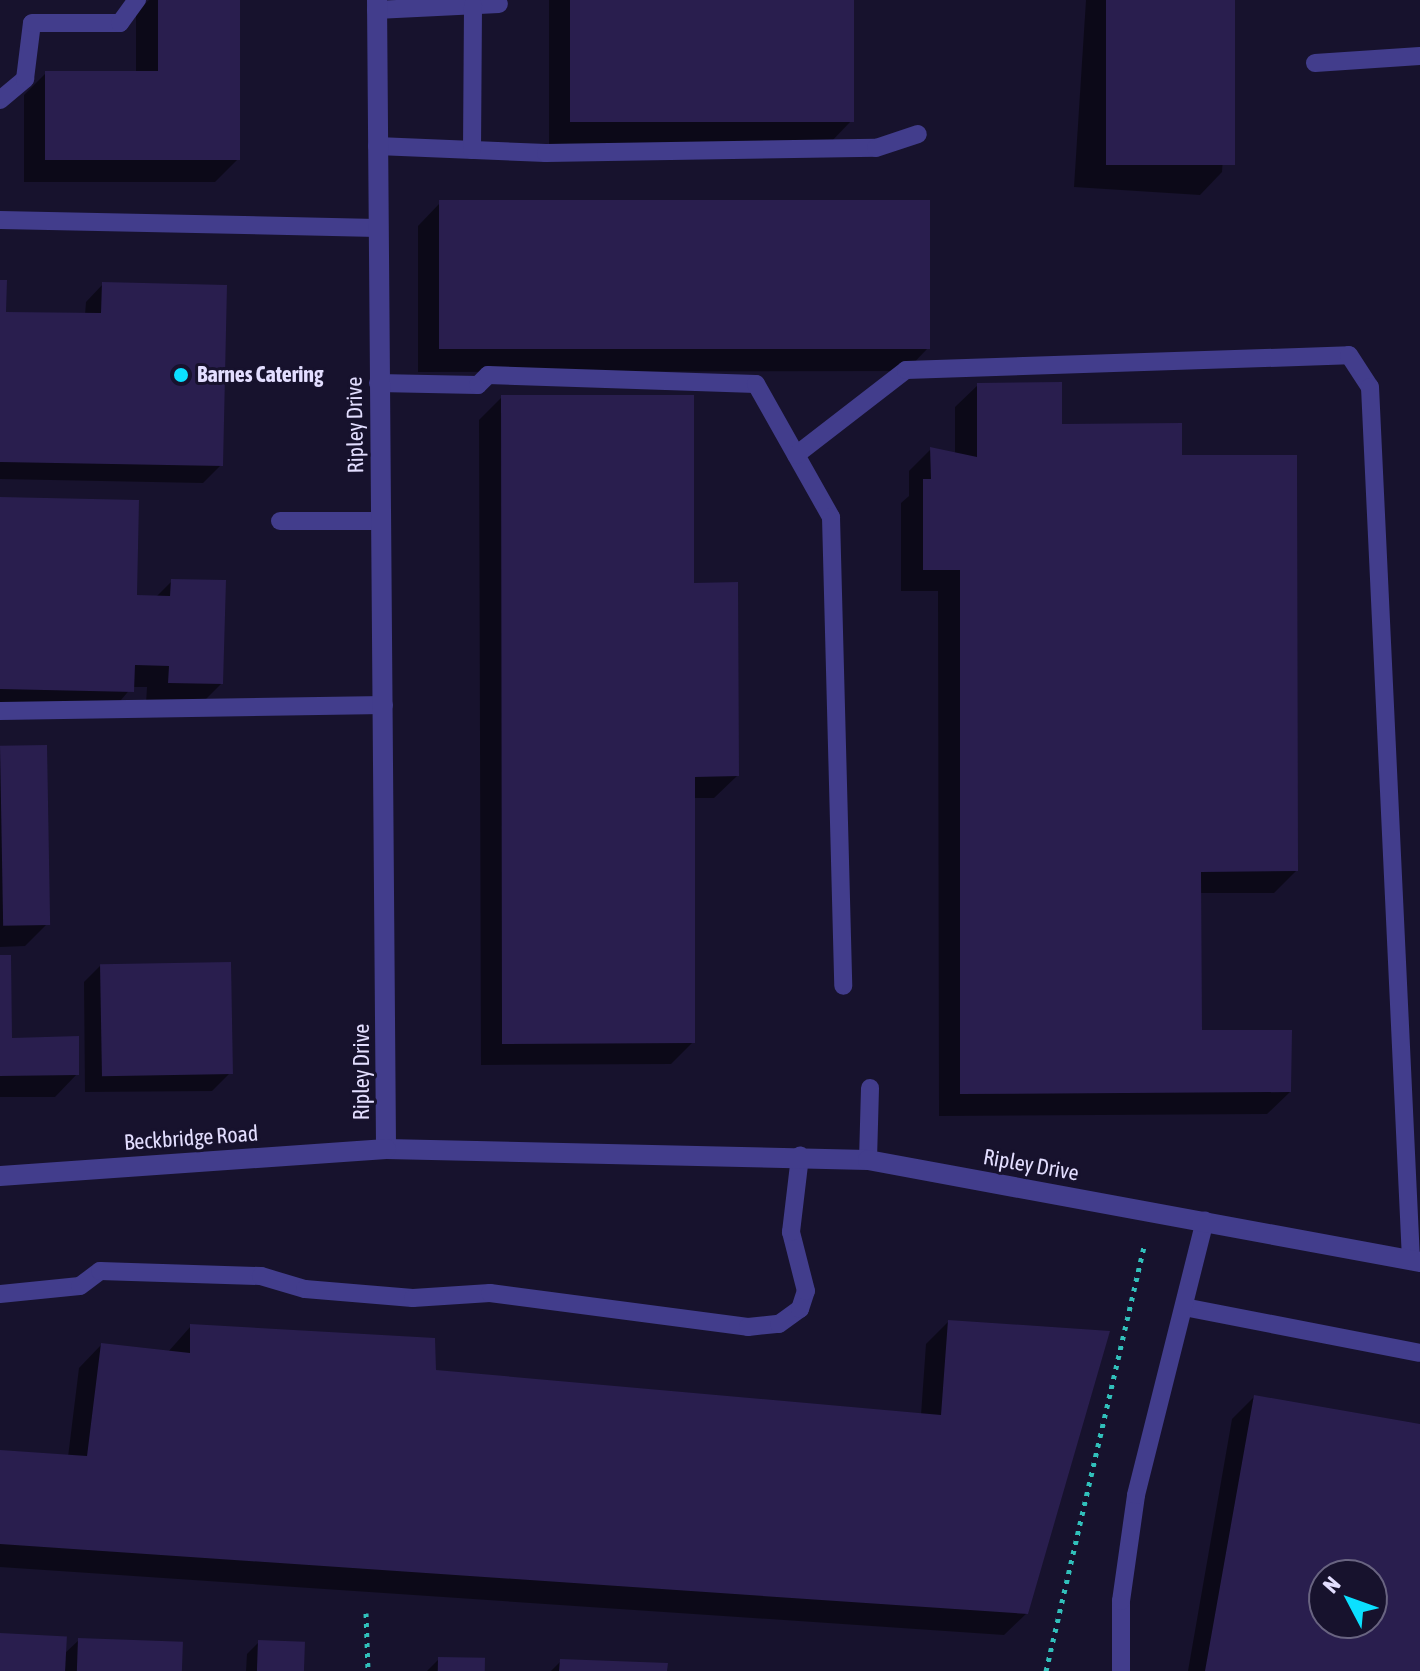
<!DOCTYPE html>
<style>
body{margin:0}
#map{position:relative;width:1420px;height:1671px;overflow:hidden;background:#17122d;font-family:"Asap Condensed",sans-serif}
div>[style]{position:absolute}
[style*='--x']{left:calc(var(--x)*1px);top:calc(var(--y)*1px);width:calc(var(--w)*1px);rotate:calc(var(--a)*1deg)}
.shadow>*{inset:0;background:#0007}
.building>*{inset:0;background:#291e4e;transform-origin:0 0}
.path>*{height:5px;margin-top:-2.5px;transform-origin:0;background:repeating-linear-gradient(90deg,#31c0bb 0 4px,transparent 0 10px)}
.service>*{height:18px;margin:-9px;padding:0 9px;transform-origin:9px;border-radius:9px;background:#423d8c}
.minor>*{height:20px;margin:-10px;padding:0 10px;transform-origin:10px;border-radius:10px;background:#423d8c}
.dots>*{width:22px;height:22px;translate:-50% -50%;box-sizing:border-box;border:4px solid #17122d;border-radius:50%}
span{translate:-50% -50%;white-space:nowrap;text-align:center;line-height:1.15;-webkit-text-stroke:6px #17122d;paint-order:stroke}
.poi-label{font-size:22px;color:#e3deff;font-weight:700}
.left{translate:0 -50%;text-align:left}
.street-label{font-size:22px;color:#e3deff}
.north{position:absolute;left:1308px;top:1559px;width:80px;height:80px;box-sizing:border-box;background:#17122d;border:2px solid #696481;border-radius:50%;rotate:311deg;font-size:22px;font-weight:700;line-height:32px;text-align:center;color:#e3deff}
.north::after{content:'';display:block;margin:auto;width:28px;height:36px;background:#0be0ff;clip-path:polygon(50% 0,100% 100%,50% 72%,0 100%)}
</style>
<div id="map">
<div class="shadow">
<i style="clip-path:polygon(149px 0,238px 0,238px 159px,215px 182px,24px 182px,24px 95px,46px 73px,136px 73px,136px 12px)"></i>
<i style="clip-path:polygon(549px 0,852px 0,852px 120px,830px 143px,549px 144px)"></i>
<i style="clip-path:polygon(1086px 0,1233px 0,1222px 172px,1200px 195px,1074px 187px)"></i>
<i style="clip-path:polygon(440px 203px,928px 348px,906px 371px,418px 372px,418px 226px)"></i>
<i style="clip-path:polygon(0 282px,4px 313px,85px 315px,86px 302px,103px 284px,221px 465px,203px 483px,0 479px)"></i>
<i style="clip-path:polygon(978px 385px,1060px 426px,1180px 457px,1296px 871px,1274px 893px,1199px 893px,1200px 1032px,1290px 1092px,1267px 1114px,939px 1116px,938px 591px,901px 591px,901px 503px,909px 496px,909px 471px,931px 449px,955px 454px,955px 407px)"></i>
<i style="clip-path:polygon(502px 397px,737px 776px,714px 798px,693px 798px,693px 1042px,671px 1064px,481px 1065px,479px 420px)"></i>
<i style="clip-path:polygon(0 499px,135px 597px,155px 598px,172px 581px,222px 683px,199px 706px,146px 704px,147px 687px,132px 687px,110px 713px,0 711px)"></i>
<i style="clip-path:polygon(0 748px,47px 924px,25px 946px,0 947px)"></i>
<i style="clip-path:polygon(0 957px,10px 1040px,77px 1074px,55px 1097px,0 1097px)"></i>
<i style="clip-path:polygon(101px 965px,230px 1073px,212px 1091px,85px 1092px,84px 982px)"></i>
<i style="clip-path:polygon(948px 1322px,1027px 1613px,1004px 1635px,0 1567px,0 1452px,68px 1457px,79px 1368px,101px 1345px,168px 1352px,191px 1326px,434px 1372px,921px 1415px,926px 1344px)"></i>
<i style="clip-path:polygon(evenodd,1254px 1397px,1420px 1426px,1420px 1671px,1188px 1671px,1232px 1419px,1254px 1397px,1324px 1575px,1372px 1575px,1372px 1623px,1324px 1623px,1324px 1575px)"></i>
<i style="clip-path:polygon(0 1635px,64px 1654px,79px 1640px,180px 1671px,0 1671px)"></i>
<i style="clip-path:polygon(259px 1642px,302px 1671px,246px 1671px,247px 1654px)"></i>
<i style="clip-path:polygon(439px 1659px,483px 1671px,427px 1671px)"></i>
<i style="clip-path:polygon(561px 1661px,665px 1671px,551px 1671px)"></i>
</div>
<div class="building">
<i style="clip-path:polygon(158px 0,240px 0,240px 160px,45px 160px,45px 71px,158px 71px)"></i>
<i style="left:570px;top:0;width:284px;height:122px"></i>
<i style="left:1106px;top:0;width:129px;height:165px"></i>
<i style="left:930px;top:200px;width:149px;height:491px;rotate:90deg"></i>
<i style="clip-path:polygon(0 280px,7px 280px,6px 312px,101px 313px,102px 282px,227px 285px,223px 466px,0 462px)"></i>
<i style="clip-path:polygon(1062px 382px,1062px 424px,1182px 423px,1182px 455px,1297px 455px,1298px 871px,1201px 872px,1202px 1030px,1292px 1030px,1291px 1092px,960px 1094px,960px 570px,923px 570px,923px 479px,931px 479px,930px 447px,977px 457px,977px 383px)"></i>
<i style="clip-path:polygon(501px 395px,694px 395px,694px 583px,738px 582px,739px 776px,695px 777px,695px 1043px,502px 1044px)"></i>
<i style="clip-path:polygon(0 497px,139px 500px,137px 595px,170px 596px,171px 579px,226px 580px,223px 684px,168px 683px,169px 666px,135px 665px,134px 692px,0 689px)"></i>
<i style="left:47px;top:745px;width:180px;height:47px;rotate:89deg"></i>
<i style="clip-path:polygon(0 955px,11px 955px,12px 1038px,79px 1036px,79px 1075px,0 1076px)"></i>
<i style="left:231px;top:962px;width:112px;height:131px;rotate:89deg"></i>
<i style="clip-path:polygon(948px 1320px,1110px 1331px,1028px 1614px,0 1544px,0 1450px,87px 1456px,101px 1343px,190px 1353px,190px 1324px,435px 1338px,436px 1370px,941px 1415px)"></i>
<i style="clip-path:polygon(evenodd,1254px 1395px,1420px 1424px,1420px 1671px,1205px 1671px,1254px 1395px,1324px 1575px,1372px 1575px,1372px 1623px,1324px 1623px,1324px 1575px)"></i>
<i style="left:0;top:1633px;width:67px;height:38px;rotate:3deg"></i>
<i style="left:78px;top:1638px;width:105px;height:33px;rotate:2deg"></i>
<i style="left:258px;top:1640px;width:47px;height:31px;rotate:2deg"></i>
<i style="left:438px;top:1657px;width:47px;height:14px;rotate:1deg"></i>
<i style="clip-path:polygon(560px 1659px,668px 1663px,667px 1671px,559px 1671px)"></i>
</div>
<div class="path">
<i style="--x:366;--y:1613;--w:58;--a:88"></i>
<i style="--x:1046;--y:1671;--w:439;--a:-77"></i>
</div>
<div class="service">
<i style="--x:376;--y:10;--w:123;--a:-2.8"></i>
<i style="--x:1315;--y:63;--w:105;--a:-3.8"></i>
<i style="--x:0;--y:100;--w:33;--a:-40"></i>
<i style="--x:25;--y:79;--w:56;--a:-82.9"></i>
<i style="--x:32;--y:23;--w:88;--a:0"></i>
<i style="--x:120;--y:23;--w:29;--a:-54"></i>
<i style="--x:377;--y:146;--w:169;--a:2.4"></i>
<i style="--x:546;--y:153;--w:330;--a:-0.9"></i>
<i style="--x:876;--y:148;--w:44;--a:-18.4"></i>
<i style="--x:472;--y:150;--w:145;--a:-89.6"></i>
<i style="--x:0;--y:220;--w:377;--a:1.2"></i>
<i style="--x:378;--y:383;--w:100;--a:1.1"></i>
<i style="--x:478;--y:385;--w:14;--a:-45"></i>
<i style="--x:488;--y:375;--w:268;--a:1.9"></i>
<i style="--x:756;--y:384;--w:153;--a:60.6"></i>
<i style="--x:831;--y:517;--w:469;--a:88.5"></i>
<i style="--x:796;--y:455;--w:139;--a:-37.7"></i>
<i style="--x:906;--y:370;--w:443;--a:-1.9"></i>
<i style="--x:1349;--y:355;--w:38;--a:57"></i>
<i style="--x:1370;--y:387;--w:874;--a:87.31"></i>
<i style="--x:280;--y:521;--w:100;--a:0"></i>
<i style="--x:0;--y:711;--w:384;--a:-0.9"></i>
<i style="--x:868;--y:1160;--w:72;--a:-88.4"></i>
<i style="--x:0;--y:1294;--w:80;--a:-5.7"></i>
<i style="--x:80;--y:1286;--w:25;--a:-37"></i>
<i style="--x:100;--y:1271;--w:161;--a:1.8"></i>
<i style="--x:261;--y:1276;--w:46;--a:16.5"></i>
<i style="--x:305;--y:1289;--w:108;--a:4.8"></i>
<i style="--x:413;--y:1298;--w:77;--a:-3.7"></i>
<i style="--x:490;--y:1293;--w:260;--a:7.5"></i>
<i style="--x:748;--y:1327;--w:31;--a:-6"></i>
<i style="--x:779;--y:1324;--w:26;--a:-36"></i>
<i style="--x:800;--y:1309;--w:19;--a:-72"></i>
<i style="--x:806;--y:1291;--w:61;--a:-104.3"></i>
<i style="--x:791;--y:1232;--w:77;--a:-83.2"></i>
<i style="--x:1184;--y:1307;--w:240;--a:11"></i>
<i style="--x:1121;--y:1671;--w:70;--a:-90"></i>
<i style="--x:1121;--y:1601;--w:107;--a:-81.9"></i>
<i style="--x:1136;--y:1495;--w:283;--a:-75.9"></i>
</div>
<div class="minor">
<i style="--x:377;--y:0;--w:1149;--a:89.55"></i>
<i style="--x:386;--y:1149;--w:482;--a:1.3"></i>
<i style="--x:868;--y:1160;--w:561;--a:10.47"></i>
<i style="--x:0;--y:1176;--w:387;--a:-4"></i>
</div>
<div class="dots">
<i style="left:181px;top:375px;background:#0be0ff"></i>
</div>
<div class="poi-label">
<span class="left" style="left:197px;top:375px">Barnes Catering</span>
</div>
<div class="street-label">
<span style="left:355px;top:425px;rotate:-91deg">Ripley Drive</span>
<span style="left:362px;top:1072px;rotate:-90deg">Ripley Drive</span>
<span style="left:191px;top:1138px;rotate:-4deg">Beckbridge Road</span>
<span style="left:1031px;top:1165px;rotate:10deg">Ripley Drive</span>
</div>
<div class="north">N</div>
</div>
